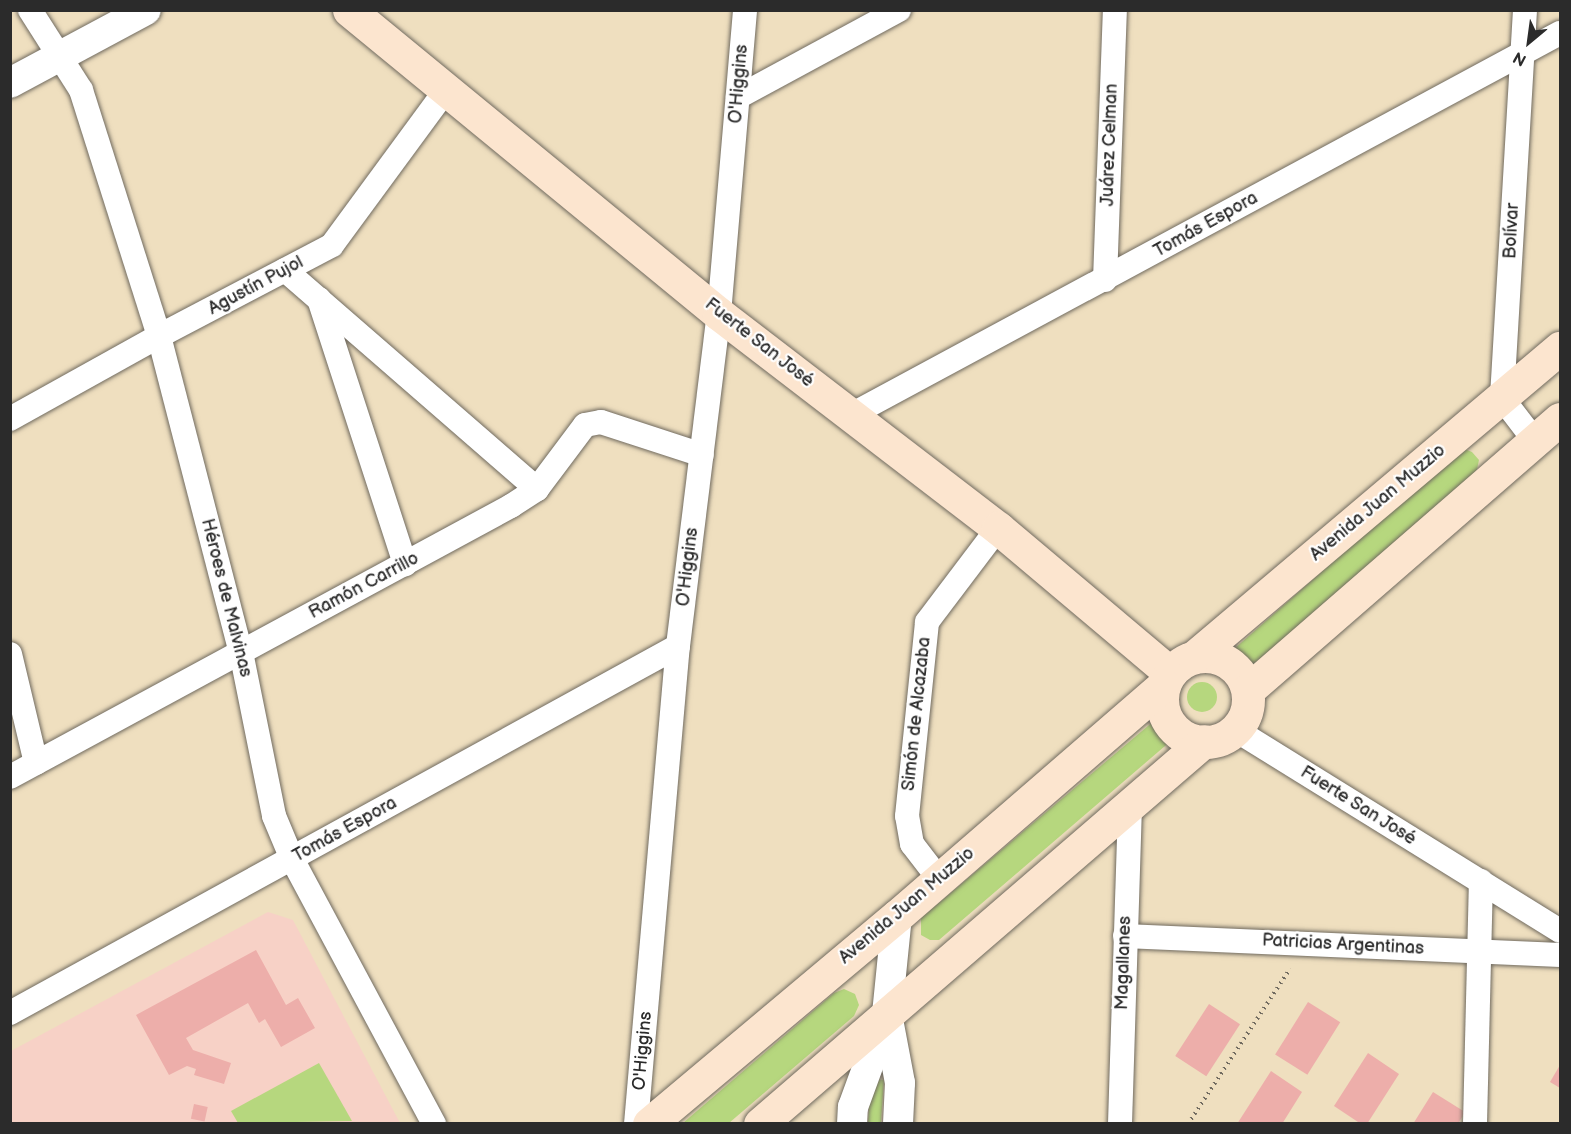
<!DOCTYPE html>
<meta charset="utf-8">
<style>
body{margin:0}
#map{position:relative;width:1571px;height:1134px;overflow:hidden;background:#efdfbf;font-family:"Balsamiq Sans",sans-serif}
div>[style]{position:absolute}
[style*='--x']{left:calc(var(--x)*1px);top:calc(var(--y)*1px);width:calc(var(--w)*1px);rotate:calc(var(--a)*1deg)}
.built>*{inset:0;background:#f7d1c6}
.green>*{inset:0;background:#b6d77e;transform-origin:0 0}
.round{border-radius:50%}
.building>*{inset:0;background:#edaeaa;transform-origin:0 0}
.path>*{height:4px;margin-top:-2px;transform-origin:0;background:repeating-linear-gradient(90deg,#706a5f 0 1.5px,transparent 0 6px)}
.roads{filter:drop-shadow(0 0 2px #706a5f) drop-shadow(0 0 2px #706a5f)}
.minor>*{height:24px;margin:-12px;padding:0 12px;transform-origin:12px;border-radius:12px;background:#fff}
.tertiary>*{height:30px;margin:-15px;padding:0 15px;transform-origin:15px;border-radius:15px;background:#fff}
.secondary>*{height:33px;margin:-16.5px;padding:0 16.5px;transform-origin:16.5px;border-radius:16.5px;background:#fce5cf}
.secondary>.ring{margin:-16.5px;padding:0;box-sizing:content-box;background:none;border:33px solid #fce5cf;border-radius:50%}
span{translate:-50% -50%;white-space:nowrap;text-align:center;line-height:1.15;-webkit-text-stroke:4.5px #fff;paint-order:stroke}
.street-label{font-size:18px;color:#2b2b2b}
.frame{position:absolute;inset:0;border:12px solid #2b2b2b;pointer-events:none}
.north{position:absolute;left:1499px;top:12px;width:60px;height:60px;-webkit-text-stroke:4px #fff;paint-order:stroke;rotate:209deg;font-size:16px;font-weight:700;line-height:24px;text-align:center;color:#2b2b2b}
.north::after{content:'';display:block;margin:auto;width:21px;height:27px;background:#2b2b2b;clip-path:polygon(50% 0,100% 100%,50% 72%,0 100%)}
</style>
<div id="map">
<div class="built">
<i style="clip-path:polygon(268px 912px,293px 920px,400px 1123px,11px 1124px,11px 1051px)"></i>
</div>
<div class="green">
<i style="clip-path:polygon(1462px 448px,1472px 452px,1479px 460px,1476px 474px,1252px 670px,1245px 658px,1234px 649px)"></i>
<i class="round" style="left:1187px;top:682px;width:30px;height:30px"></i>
<i style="clip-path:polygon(1155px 720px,1161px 731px,1172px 740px,939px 940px,930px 940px,921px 935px,921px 918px)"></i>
<i style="clip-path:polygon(844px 989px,855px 994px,859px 1005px,854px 1016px,729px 1123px,683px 1123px,834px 993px)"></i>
<i style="clip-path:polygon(319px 1063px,352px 1121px,238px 1123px,231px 1111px)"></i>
<i style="left:871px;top:1079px;width:13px;height:45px;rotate:4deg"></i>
</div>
<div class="building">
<i style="clip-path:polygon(256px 950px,286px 1005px,298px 998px,315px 1028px,281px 1047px,265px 1019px,259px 1023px,248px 1003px,186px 1038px,193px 1050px,231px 1063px,224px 1084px,194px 1075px,196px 1069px,187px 1066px,169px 1075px,136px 1015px)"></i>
<i style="left:1308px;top:1002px;width:38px;height:62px;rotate:32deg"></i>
<i style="left:1209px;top:1004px;width:37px;height:62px;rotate:33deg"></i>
<i style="clip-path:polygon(1368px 1053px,1399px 1074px,1367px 1124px,1361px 1124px,1334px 1106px)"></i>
<i style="clip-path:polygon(1560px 1065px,1560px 1088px,1550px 1082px)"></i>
<i style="clip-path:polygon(1271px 1071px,1302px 1092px,1282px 1124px,1237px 1124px)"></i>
<i style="clip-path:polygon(1433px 1092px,1465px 1112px,1458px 1124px,1413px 1124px)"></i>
<i style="left:194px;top:1104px;width:14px;height:15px;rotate:12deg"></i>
</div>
<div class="path">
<i style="--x:1188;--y:1124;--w:186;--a:-56.7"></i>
</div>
<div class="roads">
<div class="minor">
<i style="--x:30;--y:10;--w:95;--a:57.5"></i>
<i style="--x:81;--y:90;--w:258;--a:72.4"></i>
<i style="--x:159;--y:336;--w:326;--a:75.5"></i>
<i style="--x:241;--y:652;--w:167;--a:78.6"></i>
<i style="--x:274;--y:816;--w:47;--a:67.3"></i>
<i style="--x:292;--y:859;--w:301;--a:61.8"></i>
<i style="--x:1525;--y:10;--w:389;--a:93.4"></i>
<i style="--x:1502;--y:398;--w:54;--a:52.5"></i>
<i style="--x:738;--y:97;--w:183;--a:-28.4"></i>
<i style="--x:285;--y:270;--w:334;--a:41"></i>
<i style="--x:1105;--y:280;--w:270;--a:-87.9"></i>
<i style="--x:319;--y:299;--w:279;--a:72"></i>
<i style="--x:851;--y:415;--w:805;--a:-28.32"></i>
<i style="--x:10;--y:419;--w:171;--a:-29.1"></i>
<i style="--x:159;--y:336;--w:195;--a:-27.7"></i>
<i style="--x:332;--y:245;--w:192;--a:-53.7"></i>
<i style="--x:10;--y:654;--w:112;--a:76.6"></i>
<i style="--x:1236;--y:730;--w:381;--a:31.8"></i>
<i style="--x:10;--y:777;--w:570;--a:-28.41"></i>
<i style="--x:511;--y:506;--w:31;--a:-33"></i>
<i style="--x:537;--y:489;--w:80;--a:-53.1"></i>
<i style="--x:585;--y:425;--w:16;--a:-11"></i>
<i style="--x:601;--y:422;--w:106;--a:18.1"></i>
<i style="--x:939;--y:879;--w:44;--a:-127.6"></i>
<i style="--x:912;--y:844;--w:28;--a:-100"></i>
<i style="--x:907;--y:816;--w:195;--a:-84.1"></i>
<i style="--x:927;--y:622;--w:118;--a:-52.9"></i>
<i style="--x:1125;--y:936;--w:435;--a:2.5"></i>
<i style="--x:10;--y:1013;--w:762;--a:-28.78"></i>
<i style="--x:636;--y:1124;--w:480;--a:-85"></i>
<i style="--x:678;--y:646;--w:335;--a:-83"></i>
<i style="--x:719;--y:314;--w:305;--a:-85.1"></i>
<i style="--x:1120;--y:1124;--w:321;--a:-88.2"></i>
<i style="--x:1475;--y:1124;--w:243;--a:-88.6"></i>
</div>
<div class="tertiary">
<i style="--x:10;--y:83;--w:154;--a:-28.2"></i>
<i style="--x:887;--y:1014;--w:70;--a:79.3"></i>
<i style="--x:900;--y:1083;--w:41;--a:92.8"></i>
<i style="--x:852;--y:1124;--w:17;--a:-87"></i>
<i style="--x:853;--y:1107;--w:99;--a:-69.9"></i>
<i style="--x:887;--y:1014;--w:99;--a:-84.2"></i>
</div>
<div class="secondary">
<i style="--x:349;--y:10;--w:479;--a:39.4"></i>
<i style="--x:719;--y:314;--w:352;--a:37.5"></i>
<i style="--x:998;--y:528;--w:225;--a:40.1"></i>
<i class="ring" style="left:1162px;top:656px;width:53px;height:53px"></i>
<i style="--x:1194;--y:657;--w:479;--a:-40.2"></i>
<i style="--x:1248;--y:690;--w:413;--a:-41"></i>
<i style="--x:649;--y:1124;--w:324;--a:-40"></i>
<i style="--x:897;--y:916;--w:353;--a:-40.9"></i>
<i style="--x:760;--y:1124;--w:586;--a:-40.78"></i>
</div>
</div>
<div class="street-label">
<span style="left:739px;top:84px;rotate:-85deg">O'Higgins</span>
<span style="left:1110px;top:145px;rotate:-88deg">Juárez Celman</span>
<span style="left:1206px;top:225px;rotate:-29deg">Tomás Espora</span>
<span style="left:1512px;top:231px;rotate:-87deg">Bolívar</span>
<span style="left:256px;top:286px;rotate:-28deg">Agustín Pujol</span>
<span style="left:759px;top:343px;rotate:38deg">Fuerte San José</span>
<span style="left:1378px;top:503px;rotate:-40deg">Avenida Juan Muzzio</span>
<span style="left:688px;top:567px;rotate:-83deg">O'Higgins</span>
<span style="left:364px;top:586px;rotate:-28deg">Ramón Carrillo</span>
<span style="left:226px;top:598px;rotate:76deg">Héroes de Malvinas</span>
<span style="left:917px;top:714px;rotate:-84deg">Simón de Alcazaba</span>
<span style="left:1358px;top:806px;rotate:32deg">Fuerte San José</span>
<span style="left:345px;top:830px;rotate:-29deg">Tomás Espora</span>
<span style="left:907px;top:906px;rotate:-40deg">Avenida Juan Muzzio</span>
<span style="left:1343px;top:945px;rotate:3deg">Patricias Argentinas</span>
<span style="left:1124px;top:963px;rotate:-88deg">Magallanes</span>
<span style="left:643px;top:1051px;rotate:-85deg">O'Higgins</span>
</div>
<div class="frame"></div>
<div class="north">N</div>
</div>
